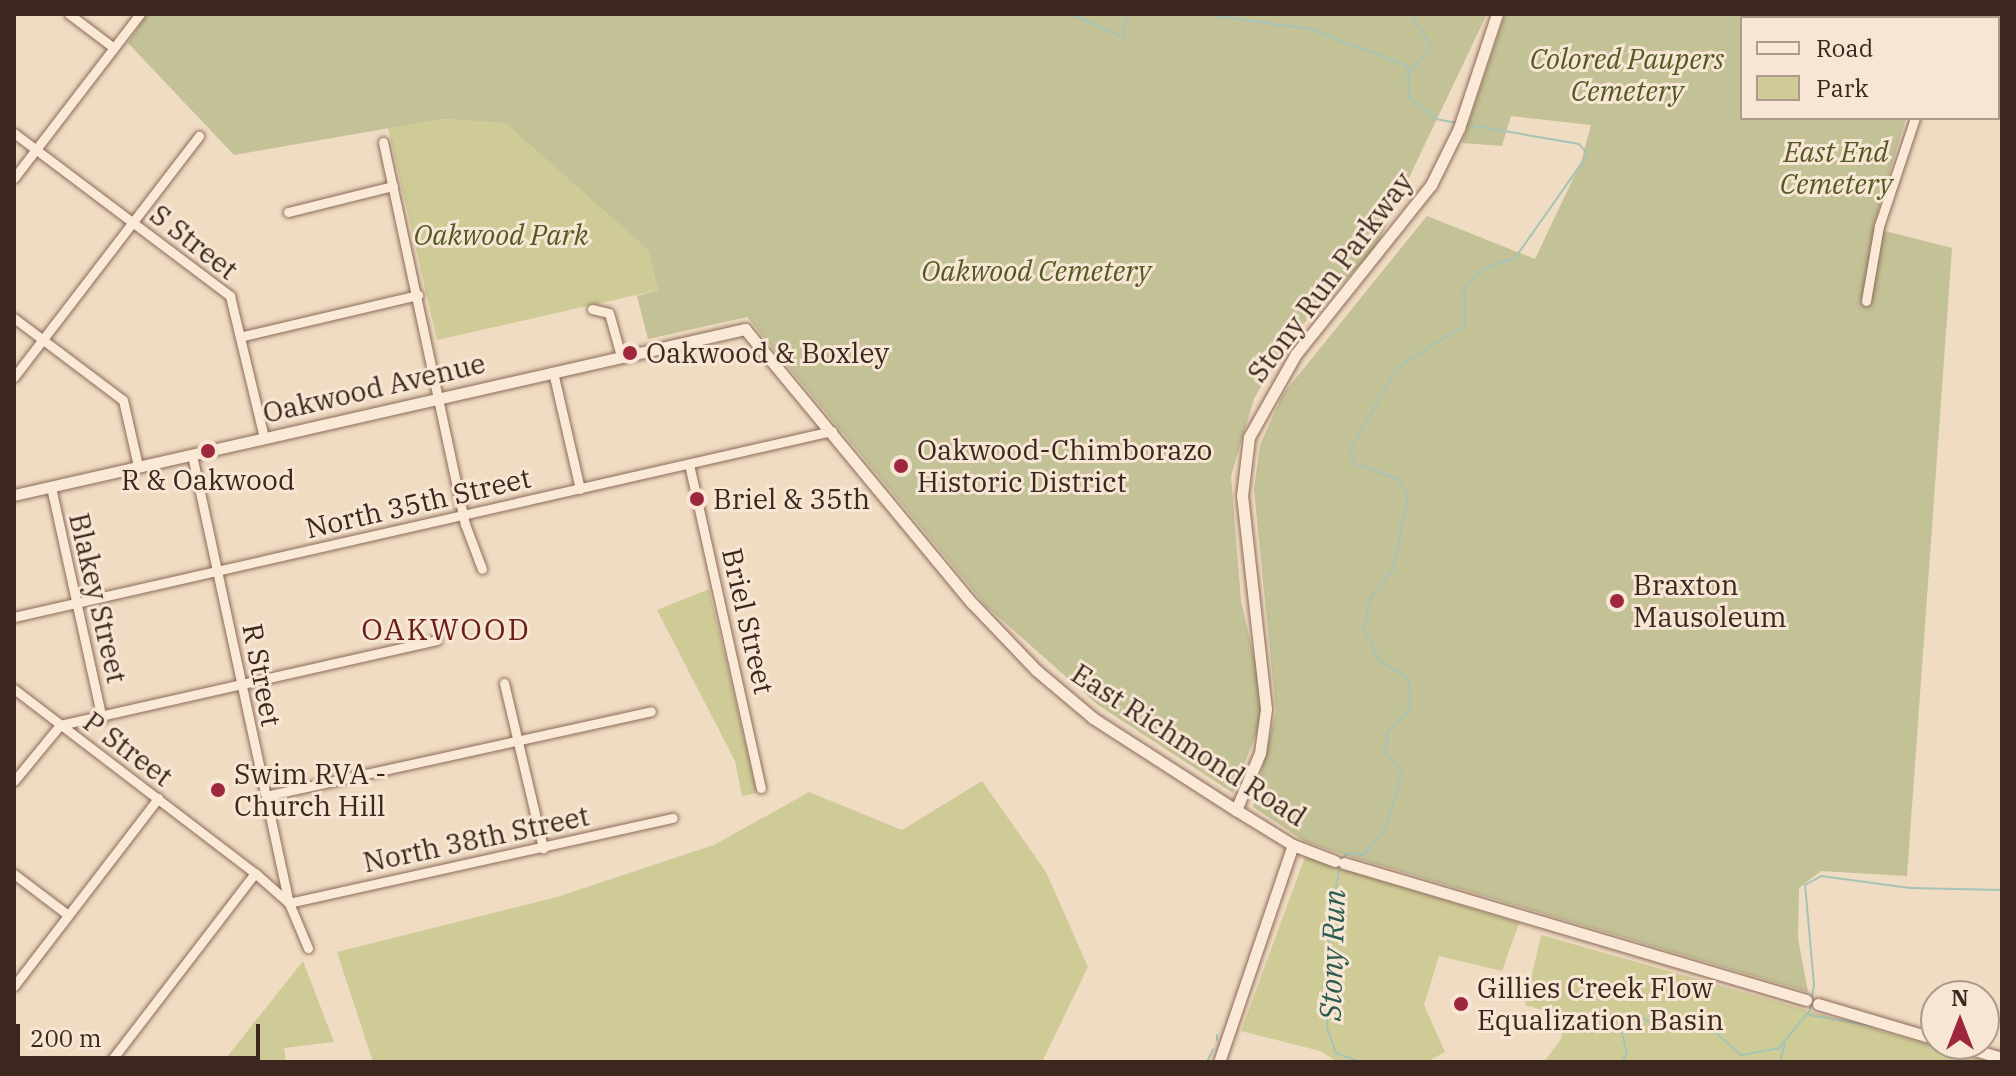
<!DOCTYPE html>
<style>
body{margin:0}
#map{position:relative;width:2016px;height:1076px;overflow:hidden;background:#f0dbc3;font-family:"IBM Plex Serif",serif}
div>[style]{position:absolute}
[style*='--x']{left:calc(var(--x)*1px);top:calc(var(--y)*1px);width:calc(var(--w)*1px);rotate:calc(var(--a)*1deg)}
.green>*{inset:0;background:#cfcb97}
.cemetery>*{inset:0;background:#c3c196}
.stream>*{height:2px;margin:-1px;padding:0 1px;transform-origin:1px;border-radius:1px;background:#a6c3b5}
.roads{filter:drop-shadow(0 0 2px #8b6b59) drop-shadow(0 0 2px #8b6b59)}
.minor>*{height:9px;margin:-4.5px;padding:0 4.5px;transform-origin:4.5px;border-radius:4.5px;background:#fae9d7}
.tertiary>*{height:11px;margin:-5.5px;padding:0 5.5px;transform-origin:5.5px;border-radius:5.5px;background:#fae9d7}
.dots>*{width:22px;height:22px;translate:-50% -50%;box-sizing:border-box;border:4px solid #f7e6d3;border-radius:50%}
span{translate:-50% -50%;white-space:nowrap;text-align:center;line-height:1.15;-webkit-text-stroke:6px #f7e6d3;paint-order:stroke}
.park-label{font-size:28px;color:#545824;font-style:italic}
.street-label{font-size:28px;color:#3b271e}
.poi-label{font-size:28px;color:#3b271e}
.left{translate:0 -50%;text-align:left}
.neighbourhood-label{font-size:30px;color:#691e1b;letter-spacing:2px}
.water-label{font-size:30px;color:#2c5b50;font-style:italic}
.frame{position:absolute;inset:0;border:16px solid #3b271e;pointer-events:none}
.legend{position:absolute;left:1740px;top:16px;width:260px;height:104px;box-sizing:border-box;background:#f7e6d3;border:2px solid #ac9a8b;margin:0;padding:10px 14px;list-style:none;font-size:24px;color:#3b271e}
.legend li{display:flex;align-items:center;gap:16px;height:40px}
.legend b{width:40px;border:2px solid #ac9a8b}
.north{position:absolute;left:1920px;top:980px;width:80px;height:80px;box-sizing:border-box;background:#f7e6d3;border:2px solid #ac9a8b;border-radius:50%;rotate:0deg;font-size:22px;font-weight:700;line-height:32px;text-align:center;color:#3b271e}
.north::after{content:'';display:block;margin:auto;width:28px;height:36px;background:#9d273d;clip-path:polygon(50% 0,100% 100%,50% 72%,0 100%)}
.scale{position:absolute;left:16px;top:1024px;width:244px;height:36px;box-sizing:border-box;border:4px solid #3b271e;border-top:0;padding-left:10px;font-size:24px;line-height:28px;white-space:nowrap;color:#3b271e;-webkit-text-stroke:6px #f7e6d3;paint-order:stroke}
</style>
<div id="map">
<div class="green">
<i style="clip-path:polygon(442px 119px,505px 123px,648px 250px,658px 290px,437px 340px,388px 128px)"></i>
<i style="clip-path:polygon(709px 589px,757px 793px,742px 796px,735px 761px,657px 610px)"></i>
<i style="clip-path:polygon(982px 781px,1046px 872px,1088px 967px,1042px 1062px,373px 1062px,337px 952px,557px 897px,714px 845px,809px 792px,902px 830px)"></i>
<i style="clip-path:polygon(1305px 857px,1519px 923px,1502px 971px,1439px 956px,1424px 1005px,1445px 1052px,1427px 1062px,1338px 1062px,1320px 1051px,1241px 1031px)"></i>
<i style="clip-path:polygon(1541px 935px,1990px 1062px,1544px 1062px,1561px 1039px,1564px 1016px,1525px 1005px)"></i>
<i style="clip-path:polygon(303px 961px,334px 1042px,284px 1048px,286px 1062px,223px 1062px)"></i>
</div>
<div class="cemetery">
<i style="clip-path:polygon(147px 14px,1487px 14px,1375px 249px,1285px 343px,1254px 399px,1231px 476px,1241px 601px,1266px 709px,1233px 793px,1098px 705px,986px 606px,747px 317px,648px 339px,637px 296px,658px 290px,648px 250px,505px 123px,442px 119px,234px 155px,128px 43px)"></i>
<i style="clip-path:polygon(1505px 14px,1938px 14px,1742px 18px,1742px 118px,1906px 118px,1873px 228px,1952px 248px,1907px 876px,1821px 871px,1799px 888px,1798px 938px,1808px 992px,1335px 852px,1304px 841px,1253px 807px,1276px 712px,1254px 490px,1260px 445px,1283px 394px,1427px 216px,1535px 259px,1581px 162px,1591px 125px,1511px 116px,1502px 146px,1462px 143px)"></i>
</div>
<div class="stream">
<i style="--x:1071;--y:14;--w:58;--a:24.4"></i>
<i style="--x:1124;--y:38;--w:24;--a:-85"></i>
<i style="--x:1151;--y:14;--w:20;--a:0"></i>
<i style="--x:1202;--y:14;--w:109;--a:7.9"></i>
<i style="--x:1310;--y:29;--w:105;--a:20.7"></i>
<i style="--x:1408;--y:66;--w:9;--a:90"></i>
<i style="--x:1410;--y:14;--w:38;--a:57"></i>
<i style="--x:1431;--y:46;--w:37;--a:128"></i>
<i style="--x:1408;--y:75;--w:22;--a:87"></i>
<i style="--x:1409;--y:97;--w:35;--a:39"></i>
<i style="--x:1436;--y:119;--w:21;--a:11"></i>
<i style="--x:1343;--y:858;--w:6;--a:-51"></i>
<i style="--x:1347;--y:853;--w:17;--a:7"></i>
<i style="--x:1364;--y:855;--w:33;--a:-51"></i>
<i style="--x:1385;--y:829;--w:59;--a:-73.1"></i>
<i style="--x:1402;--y:773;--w:26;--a:-129"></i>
<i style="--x:1386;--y:753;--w:20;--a:-87"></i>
<i style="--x:1387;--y:733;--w:35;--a:-47"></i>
<i style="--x:1411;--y:707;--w:29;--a:-96"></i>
<i style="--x:1408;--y:678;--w:33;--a:-149"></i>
<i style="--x:1380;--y:661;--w:36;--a:-117"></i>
<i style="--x:1364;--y:629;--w:33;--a:-78"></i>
<i style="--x:1371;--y:597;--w:35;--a:-51"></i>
<i style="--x:1393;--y:570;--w:76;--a:-78.7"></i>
<i style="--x:1408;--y:495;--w:21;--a:-125"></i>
<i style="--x:1396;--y:478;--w:45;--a:-160.3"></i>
<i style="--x:1354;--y:463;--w:14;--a:-107"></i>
<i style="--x:1350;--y:450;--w:96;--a:-60"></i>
<i style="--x:1398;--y:367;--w:79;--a:-32.1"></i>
<i style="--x:1465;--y:325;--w:35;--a:-92"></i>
<i style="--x:1464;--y:290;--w:28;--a:-48"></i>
<i style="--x:1483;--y:269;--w:34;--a:-19"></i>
<i style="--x:1515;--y:258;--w:127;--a:-54.9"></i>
<i style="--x:1588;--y:154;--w:13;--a:-132"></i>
<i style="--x:1579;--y:144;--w:118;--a:-170.2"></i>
<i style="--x:1340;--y:864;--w:65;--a:99.8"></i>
<i style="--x:1329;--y:928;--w:100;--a:91.1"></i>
<i style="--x:1327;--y:1028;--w:27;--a:70"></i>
<i style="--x:1336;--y:1053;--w:27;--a:20"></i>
<i style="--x:1809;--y:1015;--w:65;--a:9.8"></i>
<i style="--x:1217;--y:1040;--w:5;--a:-90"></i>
<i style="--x:1938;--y:1044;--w:14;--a:17"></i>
<i style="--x:1957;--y:1050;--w:17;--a:45"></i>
<i style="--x:1207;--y:1062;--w:14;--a:-65"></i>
<i style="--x:1621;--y:1062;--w:10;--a:-53"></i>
<i style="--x:1627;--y:1054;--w:27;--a:-103"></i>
<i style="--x:1621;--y:1028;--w:22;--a:-36"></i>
<i style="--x:1639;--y:1015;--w:16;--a:35"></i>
<i style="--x:1652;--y:1024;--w:61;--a:5.6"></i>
<i style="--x:1713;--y:1030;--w:38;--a:42"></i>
<i style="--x:1741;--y:1055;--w:39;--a:-10"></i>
<i style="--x:1779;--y:1048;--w:49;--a:-50.8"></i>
<i style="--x:1810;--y:1010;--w:25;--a:-81"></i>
<i style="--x:1814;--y:985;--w:100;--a:-95.1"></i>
<i style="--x:1805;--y:885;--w:18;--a:-29"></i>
<i style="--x:1821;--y:876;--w:90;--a:7.7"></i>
<i style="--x:1910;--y:888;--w:92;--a:1.2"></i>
<i style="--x:1780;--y:1062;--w:20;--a:-75"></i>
</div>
<div class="roads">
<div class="minor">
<i style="--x:69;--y:14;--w:56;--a:37.1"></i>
<i style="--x:1944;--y:18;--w:4;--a:-76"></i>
<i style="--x:14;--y:133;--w:271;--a:37"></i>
<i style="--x:230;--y:296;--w:146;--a:76.5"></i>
<i style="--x:383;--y:142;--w:391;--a:77.9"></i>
<i style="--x:465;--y:524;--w:48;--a:69.3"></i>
<i style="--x:14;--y:178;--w:207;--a:-52.5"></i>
<i style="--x:288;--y:212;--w:108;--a:-13.9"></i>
<i style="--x:1866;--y:301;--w:76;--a:-80.2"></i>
<i style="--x:1879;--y:226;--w:114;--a:-71.6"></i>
<i style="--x:592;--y:309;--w:17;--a:13"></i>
<i style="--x:609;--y:313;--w:45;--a:74.4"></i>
<i style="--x:14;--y:318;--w:136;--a:37"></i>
<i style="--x:123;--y:400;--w:68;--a:77.2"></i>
<i style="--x:243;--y:336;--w:180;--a:-13.2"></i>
<i style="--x:553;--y:372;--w:120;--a:77"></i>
<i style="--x:14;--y:377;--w:304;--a:-52.5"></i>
<i style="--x:192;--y:455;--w:458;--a:77.8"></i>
<i style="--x:289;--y:903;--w:393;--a:-12.5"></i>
<i style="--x:689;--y:464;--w:332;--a:77.5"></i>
<i style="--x:51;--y:487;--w:237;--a:77.6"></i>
<i style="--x:14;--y:617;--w:839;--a:-12.81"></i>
<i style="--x:504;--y:683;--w:170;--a:76.7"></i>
<i style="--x:14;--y:689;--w:303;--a:37.4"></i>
<i style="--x:255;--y:873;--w:45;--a:41.4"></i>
<i style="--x:289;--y:903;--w:49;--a:67.1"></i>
<i style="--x:14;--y:781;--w:72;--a:-50.6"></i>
<i style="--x:60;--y:725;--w:386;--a:-12.7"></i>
<i style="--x:266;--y:796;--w:394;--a:-12.4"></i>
<i style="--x:14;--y:874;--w:68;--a:37.2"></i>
<i style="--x:14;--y:986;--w:237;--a:-52.5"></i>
<i style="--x:110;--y:1062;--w:238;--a:-52.5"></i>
</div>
<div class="tertiary">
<i style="--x:14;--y:495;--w:750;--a:-12.79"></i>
<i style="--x:745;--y:329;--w:356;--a:50.4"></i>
<i style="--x:972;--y:603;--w:93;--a:46.3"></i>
<i style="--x:1036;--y:670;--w:75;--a:40.1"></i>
<i style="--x:1093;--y:718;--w:170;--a:32.8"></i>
<i style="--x:1236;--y:810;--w:67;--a:31.6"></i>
<i style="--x:1293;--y:845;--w:45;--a:20.9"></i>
<i style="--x:1236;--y:810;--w:62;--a:-67.2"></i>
<i style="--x:1260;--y:753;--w:44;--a:-82.2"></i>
<i style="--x:1266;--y:709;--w:214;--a:-96.4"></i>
<i style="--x:1242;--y:496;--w:59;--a:-83.2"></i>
<i style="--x:1249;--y:437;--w:95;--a:-60.5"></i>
<i style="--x:1296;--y:354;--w:216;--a:-51.4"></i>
<i style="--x:1431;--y:185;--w:64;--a:-63.8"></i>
<i style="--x:1459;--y:128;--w:120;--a:-71.6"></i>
<i style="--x:1344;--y:863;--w:482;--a:16.5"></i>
<i style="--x:1818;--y:1004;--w:123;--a:16.5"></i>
<i style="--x:1954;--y:1044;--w:50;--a:16.3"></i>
<i style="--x:1219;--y:1062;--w:229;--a:-71.2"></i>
</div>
</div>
<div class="dots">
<i style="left:630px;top:353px;background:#9d273d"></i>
<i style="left:208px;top:451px;background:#9d273d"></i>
<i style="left:901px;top:466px;background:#9d273d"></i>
<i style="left:697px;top:499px;background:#9d273d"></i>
<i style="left:1617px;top:601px;background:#9d273d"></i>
<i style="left:218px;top:790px;background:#9d273d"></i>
<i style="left:1461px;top:1004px;background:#9d273d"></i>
</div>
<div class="park-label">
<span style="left:1627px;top:75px">Colored Paupers<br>Cemetery</span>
<span style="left:1836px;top:168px">East End<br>Cemetery</span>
<span style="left:501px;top:235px">Oakwood Park</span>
<span style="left:1036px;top:271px">Oakwood Cemetery</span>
</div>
<div class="street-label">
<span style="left:194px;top:242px;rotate:38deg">S Street</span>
<span style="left:1330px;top:277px;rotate:-53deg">Stony Run Parkway</span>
<span style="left:374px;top:388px;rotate:-13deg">Oakwood Avenue</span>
<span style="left:418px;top:503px;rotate:-13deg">North 35th Street</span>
<span style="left:98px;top:598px;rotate:77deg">Blakey Street</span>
<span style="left:748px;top:621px;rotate:77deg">Briel Street</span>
<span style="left:262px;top:675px;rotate:79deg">R Street</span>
<span style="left:1189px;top:745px;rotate:33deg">East Richmond Road</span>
<span style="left:128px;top:749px;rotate:37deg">P Street</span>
<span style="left:476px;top:839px;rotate:-12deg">North 38th Street</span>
</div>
<div class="poi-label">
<span class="left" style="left:646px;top:353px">Oakwood &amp; Boxley</span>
<span class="left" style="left:917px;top:466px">Oakwood-Chimborazo<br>Historic District</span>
<span style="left:208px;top:480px">R &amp; Oakwood</span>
<span class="left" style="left:713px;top:499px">Briel &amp; 35th</span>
<span class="left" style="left:1633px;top:601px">Braxton<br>Mausoleum</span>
<span class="left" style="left:234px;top:790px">Swim RVA -<br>Church Hill</span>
<span class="left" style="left:1477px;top:1004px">Gillies Creek Flow<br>Equalization Basin</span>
</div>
<div class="neighbourhood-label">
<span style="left:446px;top:629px">OAKWOOD</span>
</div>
<div class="water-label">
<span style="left:1332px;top:955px;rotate:-88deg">Stony Run</span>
</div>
<div class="frame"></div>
<ul class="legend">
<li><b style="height:10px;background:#fae9d7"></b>Road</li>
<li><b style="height:22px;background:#cfcb97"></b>Park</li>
</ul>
<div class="north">N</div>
<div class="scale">200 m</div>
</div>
